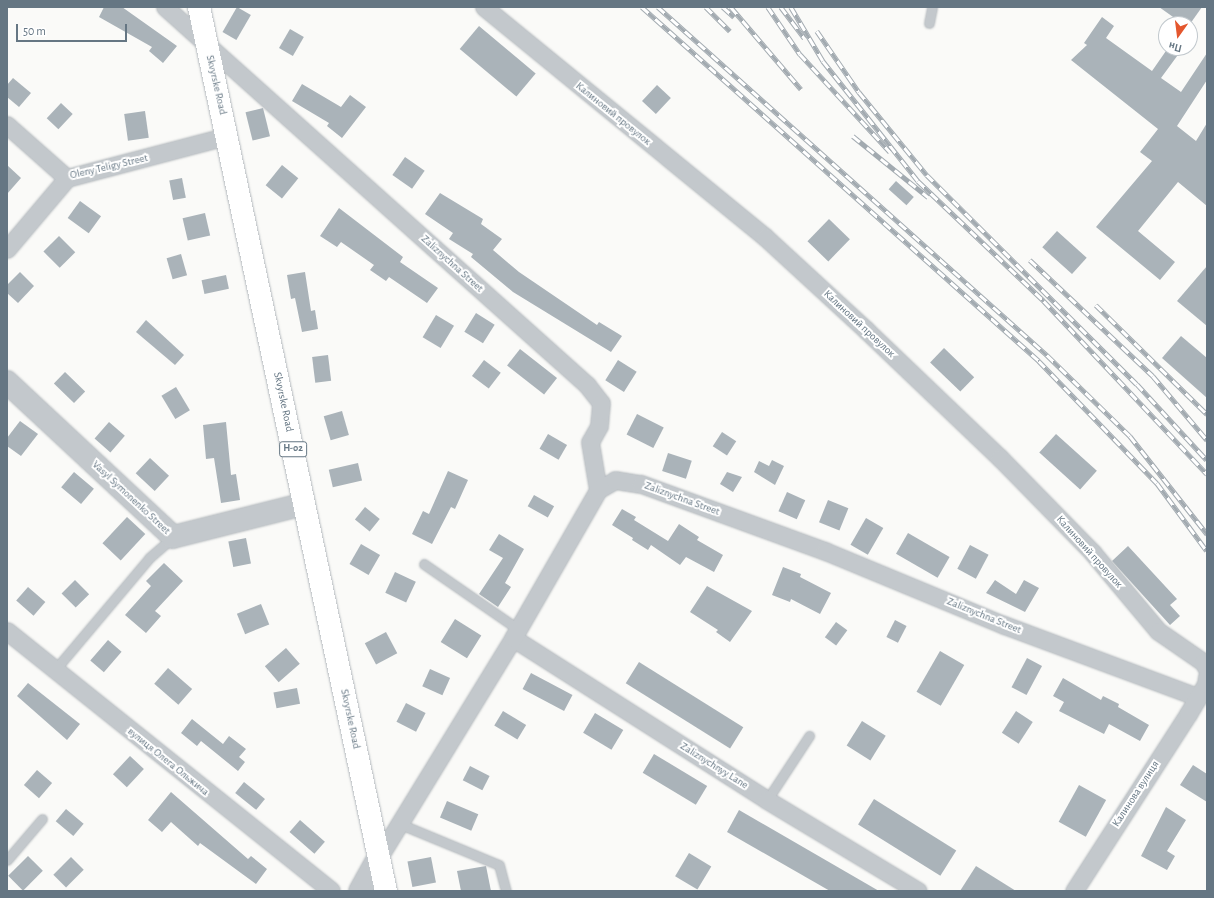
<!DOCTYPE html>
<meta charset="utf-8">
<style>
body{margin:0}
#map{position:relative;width:1214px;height:898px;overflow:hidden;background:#fafaf8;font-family:"Alegreya Sans",sans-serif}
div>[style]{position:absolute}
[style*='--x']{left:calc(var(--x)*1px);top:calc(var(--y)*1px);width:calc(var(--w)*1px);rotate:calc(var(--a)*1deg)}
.building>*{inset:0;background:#aab3b9;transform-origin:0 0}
.roads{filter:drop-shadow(0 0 1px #b5babe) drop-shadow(0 0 1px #b5babe)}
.service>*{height:9px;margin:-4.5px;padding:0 4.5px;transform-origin:4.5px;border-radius:4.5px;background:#c3c8cc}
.minor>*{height:17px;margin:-8.5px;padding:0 8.5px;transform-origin:8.5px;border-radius:8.5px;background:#c3c8cc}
.tertiary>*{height:22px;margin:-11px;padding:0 11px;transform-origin:11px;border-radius:11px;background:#c3c8cc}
.primary>*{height:22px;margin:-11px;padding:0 11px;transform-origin:11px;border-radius:11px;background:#fff}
.rail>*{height:4.5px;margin-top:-2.25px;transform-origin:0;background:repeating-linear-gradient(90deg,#fff 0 9px,#a2aab0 0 18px);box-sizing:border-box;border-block:1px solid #a2aab0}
span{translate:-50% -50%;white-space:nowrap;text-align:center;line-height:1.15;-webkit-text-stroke:4px #fff;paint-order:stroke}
.shield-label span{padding:1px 3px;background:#fff;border:1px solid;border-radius:3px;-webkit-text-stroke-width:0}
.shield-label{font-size:10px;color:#657683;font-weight:700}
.street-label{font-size:11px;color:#657683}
.frame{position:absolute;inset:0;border:8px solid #657683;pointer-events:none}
.north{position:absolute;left:1158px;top:16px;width:40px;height:40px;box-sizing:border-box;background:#fff;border:1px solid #c1c8cd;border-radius:50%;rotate:194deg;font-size:11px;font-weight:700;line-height:16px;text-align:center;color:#657683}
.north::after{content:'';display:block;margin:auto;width:14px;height:18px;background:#e4572e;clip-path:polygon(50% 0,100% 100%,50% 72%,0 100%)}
.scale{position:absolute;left:16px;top:24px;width:111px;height:18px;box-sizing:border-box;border:2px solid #657683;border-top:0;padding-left:5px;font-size:12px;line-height:14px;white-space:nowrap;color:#657683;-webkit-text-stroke:3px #fff;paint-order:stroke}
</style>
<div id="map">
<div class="building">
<i style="clip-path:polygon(104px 7px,122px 7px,177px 46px,163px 63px,149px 51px,152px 47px,99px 17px)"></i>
<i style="left:237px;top:7px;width:16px;height:29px;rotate:30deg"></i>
<i style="clip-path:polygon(1159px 7px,1202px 7px,1190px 24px,1183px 24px)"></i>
<i style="clip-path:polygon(1102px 17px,1114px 26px,1106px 38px,1152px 71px,1168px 48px,1183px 48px,1161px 78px,1181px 92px,1207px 53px,1207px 80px,1177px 126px,1196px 141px,1207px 123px,1207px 206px,1178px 182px,1138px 231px,1175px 262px,1160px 280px,1096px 227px,1152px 161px,1140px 152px,1158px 129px,1071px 60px,1087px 45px,1084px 43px)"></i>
<i style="left:479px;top:26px;width:74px;height:30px;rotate:40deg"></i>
<i style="left:290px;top:29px;width:16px;height:22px;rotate:30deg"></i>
<i style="clip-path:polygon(13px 78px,31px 93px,19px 107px,7px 97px,7px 85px)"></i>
<i style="clip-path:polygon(302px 84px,341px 107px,350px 95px,366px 107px,342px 138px,327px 126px,329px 123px,292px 101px)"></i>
<i style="left:657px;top:85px;width:19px;height:22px;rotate:43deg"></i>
<i style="left:61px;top:103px;width:16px;height:21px;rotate:43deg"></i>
<i style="left:263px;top:108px;width:29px;height:18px;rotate:76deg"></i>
<i style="left:145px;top:111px;width:27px;height:21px;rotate:82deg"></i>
<i style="left:405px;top:157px;width:24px;height:22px;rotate:35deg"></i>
<i style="clip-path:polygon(7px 165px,21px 178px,7px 194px)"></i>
<i style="left:282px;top:165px;width:21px;height:26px;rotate:39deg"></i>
<i style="left:182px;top:178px;width:20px;height:13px;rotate:79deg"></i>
<i style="left:896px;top:181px;width:24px;height:11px;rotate:42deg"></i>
<i style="clip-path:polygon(440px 193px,483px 219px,481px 224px,502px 239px,493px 250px,519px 272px,597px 325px,599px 322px,622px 336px,611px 352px,513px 292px,471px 257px,473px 254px,449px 239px,453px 233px,425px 214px)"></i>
<i style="left:80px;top:201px;width:26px;height:21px;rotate:36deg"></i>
<i style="clip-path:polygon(339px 208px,403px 257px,400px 262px,438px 288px,427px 303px,389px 277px,386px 281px,370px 270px,374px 265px,341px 242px,337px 247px,320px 236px)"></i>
<i style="left:205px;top:213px;width:23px;height:23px;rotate:77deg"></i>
<i style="left:829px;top:219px;width:29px;height:31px;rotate:44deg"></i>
<i style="left:1057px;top:231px;width:40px;height:22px;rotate:42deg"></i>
<i style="left:59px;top:236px;width:23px;height:22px;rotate:45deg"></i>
<i style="left:181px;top:254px;width:22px;height:15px;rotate:74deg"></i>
<i style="clip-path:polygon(1207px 266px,1207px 326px,1177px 301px)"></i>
<i style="clip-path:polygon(20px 272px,34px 286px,18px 303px,7px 293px,7px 285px)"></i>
<i style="clip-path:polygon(305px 272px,311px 311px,315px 310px,318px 329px,302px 332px,295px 298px,291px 299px,287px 275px)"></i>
<i style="left:226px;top:275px;width:14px;height:25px;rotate:78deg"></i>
<i style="left:476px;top:313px;width:22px;height:22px;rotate:32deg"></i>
<i style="left:436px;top:315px;width:21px;height:26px;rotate:31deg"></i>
<i style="clip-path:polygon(146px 320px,184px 355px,175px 365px,136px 332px)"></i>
<i style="clip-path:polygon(1181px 336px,1207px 358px,1207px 398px,1162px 358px)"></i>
<i style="left:944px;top:348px;width:42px;height:20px;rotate:44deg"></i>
<i style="left:520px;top:349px;width:47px;height:21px;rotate:38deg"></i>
<i style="left:328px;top:355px;width:26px;height:16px;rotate:83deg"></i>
<i style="left:484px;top:360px;width:21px;height:20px;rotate:37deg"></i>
<i style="left:618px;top:360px;width:22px;height:24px;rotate:32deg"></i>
<i style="left:65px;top:372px;width:28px;height:16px;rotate:44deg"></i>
<i style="left:176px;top:387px;width:27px;height:17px;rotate:59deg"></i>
<i style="left:342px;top:411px;width:25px;height:19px;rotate:74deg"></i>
<i style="left:637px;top:414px;width:30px;height:23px;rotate:27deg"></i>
<i style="clip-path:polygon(20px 421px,38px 434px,21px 456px,7px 446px,7px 438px)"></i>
<i style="left:109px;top:422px;width:21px;height:22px;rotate:41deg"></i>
<i style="clip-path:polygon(226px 422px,231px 475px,236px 474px,240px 500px,221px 503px,214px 458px,206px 459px,203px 425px)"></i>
<i style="left:722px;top:432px;width:17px;height:17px;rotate:33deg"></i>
<i style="left:548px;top:434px;width:22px;height:17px;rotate:30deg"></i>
<i style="left:1056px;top:434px;width:55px;height:25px;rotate:42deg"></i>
<i style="left:668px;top:453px;width:25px;height:19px;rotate:18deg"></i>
<i style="left:150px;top:458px;width:26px;height:21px;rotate:43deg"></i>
<i style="clip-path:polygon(772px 460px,784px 466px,775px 485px,754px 472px,759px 461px,769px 466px)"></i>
<i style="left:358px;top:463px;width:18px;height:30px;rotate:77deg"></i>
<i style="clip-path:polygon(448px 471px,468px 480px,455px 509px,451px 507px,432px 544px,412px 534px,423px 511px,429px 514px)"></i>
<i style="left:74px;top:472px;width:26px;height:20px;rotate:40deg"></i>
<i style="clip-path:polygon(727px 472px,742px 477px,733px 492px,720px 484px)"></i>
<i style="left:787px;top:492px;width:20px;height:21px;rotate:24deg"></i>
<i style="left:534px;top:495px;width:23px;height:13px;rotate:29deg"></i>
<i style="left:828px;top:500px;width:22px;height:24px;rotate:22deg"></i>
<i style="left:365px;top:507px;width:19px;height:16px;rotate:39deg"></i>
<i style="clip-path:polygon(622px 509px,636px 517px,634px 520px,668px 541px,679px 524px,699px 537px,697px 540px,723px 555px,714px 572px,686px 557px,680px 565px,651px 545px,648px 550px,632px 540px,633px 538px,612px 525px)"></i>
<i style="left:127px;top:517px;width:25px;height:36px;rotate:43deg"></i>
<i style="left:866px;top:518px;width:20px;height:31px;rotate:30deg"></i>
<i style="left:908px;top:533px;width:48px;height:24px;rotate:30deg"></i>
<i style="clip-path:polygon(499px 534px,524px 549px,505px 583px,511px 587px,498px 607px,479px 594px,503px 558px,489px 550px)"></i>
<i style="left:246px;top:538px;width:26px;height:18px;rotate:79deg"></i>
<i style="left:361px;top:544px;width:22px;height:23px;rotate:30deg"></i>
<i style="left:970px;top:545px;width:21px;height:27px;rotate:28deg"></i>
<i style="clip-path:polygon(1128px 546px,1177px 599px,1170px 605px,1180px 616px,1170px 625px,1112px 561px)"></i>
<i style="clip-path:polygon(164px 563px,183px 581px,155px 611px,161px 616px,146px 633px,125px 615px,151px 586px,146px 581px)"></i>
<i style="clip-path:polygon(783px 567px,801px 574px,800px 577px,831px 593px,820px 614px,791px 599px,790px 602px,772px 595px)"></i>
<i style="left:395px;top:572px;width:23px;height:23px;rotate:25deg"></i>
<i style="left:75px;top:580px;width:20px;height:19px;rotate:45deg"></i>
<i style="clip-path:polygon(995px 580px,1016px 594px,1024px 580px,1039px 588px,1025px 612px,986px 593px)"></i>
<i style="clip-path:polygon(707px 586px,752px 611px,730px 642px,716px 632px,718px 630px,690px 612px)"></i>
<i style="left:28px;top:587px;width:23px;height:18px;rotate:41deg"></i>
<i style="left:261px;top:604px;width:22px;height:26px;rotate:68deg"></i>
<i style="left:455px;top:619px;width:31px;height:27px;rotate:32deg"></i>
<i style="left:895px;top:620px;width:13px;height:19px;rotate:27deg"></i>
<i style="left:836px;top:622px;width:14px;height:19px;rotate:36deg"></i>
<i style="left:386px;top:632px;width:24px;height:24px;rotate:62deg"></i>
<i style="left:108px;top:640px;width:18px;height:27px;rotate:41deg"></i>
<i style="left:286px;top:648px;width:21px;height:28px;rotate:49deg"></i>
<i style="left:940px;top:651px;width:28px;height:47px;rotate:30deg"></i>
<i style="left:1027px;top:658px;width:17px;height:33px;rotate:28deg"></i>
<i style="left:639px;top:662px;width:123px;height:25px;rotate:32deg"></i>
<i style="left:168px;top:668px;width:32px;height:21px;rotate:41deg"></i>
<i style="left:430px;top:669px;width:22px;height:19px;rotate:24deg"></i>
<i style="left:531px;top:673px;width:47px;height:18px;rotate:28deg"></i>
<i style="clip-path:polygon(1063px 678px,1101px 700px,1103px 696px,1119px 704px,1118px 707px,1149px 725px,1140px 741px,1109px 724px,1104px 734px,1059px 711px,1064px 702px,1053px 696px)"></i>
<i style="clip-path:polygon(28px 683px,80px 724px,67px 740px,17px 696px)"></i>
<i style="left:297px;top:688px;width:16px;height:24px;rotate:79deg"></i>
<i style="left:406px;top:703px;width:22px;height:21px;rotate:27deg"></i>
<i style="left:503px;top:711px;width:27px;height:17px;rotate:31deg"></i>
<i style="left:1016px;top:711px;width:20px;height:26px;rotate:33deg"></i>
<i style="left:595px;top:713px;width:33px;height:23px;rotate:31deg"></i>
<i style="clip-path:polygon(192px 719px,223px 744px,229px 736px,246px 749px,239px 757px,245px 762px,238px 771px,201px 741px,197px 746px,181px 733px)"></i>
<i style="left:862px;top:721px;width:28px;height:29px;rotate:32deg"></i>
<i style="left:654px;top:754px;width:62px;height:22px;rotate:31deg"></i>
<i style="left:130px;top:756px;width:19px;height:25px;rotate:43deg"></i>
<i style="clip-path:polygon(1193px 765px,1207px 774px,1207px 802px,1180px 785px)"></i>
<i style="left:470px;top:766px;width:22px;height:16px;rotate:27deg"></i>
<i style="left:37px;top:770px;width:20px;height:20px;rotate:41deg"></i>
<i style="left:244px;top:782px;width:27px;height:14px;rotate:39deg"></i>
<i style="left:1079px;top:785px;width:31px;height:42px;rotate:29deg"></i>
<i style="clip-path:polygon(171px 792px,248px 859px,251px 856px,267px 869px,256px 884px,200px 843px,198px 846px,171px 822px,162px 832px,148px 820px)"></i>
<i style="left:874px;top:799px;width:97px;height:30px;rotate:32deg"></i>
<i style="left:447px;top:801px;width:34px;height:18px;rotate:23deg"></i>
<i style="clip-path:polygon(1166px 807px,1186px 820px,1167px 851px,1175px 856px,1167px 870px,1141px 856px)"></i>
<i style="left:66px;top:809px;width:23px;height:16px;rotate:40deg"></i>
<i style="clip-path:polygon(739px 810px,879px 891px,830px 891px,727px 832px)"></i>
<i style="left:300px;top:820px;width:33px;height:16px;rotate:41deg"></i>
<i style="left:689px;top:853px;width:26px;height:27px;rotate:31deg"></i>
<i style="left:28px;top:856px;width:21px;height:28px;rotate:45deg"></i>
<i style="left:71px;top:857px;width:18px;height:25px;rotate:45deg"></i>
<i style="left:431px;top:857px;width:26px;height:24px;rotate:79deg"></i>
<i style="clip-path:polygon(486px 866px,491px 891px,461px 891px,457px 871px)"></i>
<i style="clip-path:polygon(976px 866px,1016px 891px,960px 891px)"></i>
</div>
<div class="roads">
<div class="service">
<i style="--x:929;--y:23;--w:16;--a:-79"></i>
<i style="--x:424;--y:564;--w:114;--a:34.7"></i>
<i style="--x:54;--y:671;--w:148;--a:-49.9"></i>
<i style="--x:149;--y:558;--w:32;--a:-41"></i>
<i style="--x:767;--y:800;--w:77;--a:-56.7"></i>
<i style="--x:400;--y:824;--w:107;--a:22.5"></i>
<i style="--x:499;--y:865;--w:27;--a:75"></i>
<i style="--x:7;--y:860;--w:54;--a:-49.5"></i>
</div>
<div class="minor">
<i style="--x:165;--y:7;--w:567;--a:41.85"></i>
<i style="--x:587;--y:385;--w:23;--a:52"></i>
<i style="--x:601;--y:403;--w:23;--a:95"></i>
<i style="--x:599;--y:426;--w:18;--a:119"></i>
<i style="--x:590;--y:442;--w:49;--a:80.5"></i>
<i style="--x:484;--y:7;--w:363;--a:39.3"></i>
<i style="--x:765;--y:237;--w:137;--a:42.6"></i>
<i style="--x:866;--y:330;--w:185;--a:43.7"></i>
<i style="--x:1000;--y:458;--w:132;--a:45.6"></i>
<i style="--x:1092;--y:552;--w:103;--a:50.1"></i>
<i style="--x:1158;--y:631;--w:55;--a:34.6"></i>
<i style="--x:1203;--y:662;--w:8;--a:60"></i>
<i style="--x:7;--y:125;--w:80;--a:41.5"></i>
<i style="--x:67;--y:178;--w:165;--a:-14.7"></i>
<i style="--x:7;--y:249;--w:93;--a:-49.8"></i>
<i style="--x:7;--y:631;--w:415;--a:38.7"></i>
<i style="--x:513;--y:638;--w:301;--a:32.5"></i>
<i style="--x:767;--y:800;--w:176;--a:31.1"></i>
<i style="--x:379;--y:857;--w:257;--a:-58.5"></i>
<i style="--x:513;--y:638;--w:171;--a:-60.1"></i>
<i style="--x:598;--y:490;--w:20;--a:-30"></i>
<i style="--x:615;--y:480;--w:26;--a:9"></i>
<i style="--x:641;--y:484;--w:196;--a:20"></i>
<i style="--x:825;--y:551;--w:194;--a:22.5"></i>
<i style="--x:1004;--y:625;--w:207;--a:20.4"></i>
<i style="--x:1074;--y:891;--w:211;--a:-57.2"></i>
<i style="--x:1188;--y:714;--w:35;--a:-59"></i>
<i style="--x:1206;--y:684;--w:8;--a:-83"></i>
</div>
<div class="tertiary">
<i style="--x:7;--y:382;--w:227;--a:43"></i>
<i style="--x:173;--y:537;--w:135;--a:-14.1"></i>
<i style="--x:360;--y:891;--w:39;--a:-61"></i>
</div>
<div class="primary">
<i style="--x:199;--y:7;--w:904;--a:78.06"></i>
</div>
</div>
<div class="rail">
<i style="--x:642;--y:7;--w:532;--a:41.72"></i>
<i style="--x:1039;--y:361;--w:170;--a:46"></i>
<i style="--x:1157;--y:483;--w:84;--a:53.7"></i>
<i style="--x:658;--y:7;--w:522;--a:41.82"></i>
<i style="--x:1047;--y:355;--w:116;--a:44.3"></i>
<i style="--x:1130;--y:436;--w:125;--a:51.8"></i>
<i style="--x:706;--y:7;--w:34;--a:45"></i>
<i style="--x:723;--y:7;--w:15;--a:42"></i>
<i style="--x:731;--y:7;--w:108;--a:49.5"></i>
<i style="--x:768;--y:7;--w:57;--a:55.8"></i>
<i style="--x:800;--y:54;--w:133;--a:47.4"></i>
<i style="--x:781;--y:7;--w:39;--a:53"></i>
<i style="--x:791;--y:7;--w:63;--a:59.3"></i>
<i style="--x:823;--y:61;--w:153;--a:51.6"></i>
<i style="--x:918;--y:181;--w:174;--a:43.6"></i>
<i style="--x:1044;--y:301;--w:238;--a:46.7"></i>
<i style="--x:817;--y:31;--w:74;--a:55.5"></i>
<i style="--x:859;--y:92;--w:107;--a:50.7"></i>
<i style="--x:927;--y:175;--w:296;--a:44.9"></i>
<i style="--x:1137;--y:384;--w:103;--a:47.4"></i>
<i style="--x:853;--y:136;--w:97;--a:39.1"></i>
<i style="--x:1030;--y:260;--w:169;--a:43.3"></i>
<i style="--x:1153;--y:376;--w:84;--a:49.8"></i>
<i style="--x:1096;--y:305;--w:156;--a:44.5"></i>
</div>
<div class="shield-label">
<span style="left:293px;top:449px">Н-02</span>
</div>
<div class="street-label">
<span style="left:216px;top:85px;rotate:77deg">Skvyrske Road</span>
<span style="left:613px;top:114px;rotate:39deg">Калиновий провулок</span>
<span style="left:109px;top:167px;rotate:-13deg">Oleny Teligy Street</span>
<span style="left:452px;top:264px;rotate:42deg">Zaliznychna Street</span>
<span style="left:859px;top:324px;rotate:43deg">Калиновий провулок</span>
<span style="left:283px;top:402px;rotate:78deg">Skvyrske Road</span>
<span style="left:131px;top:498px;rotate:43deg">Vasyl Symonenko Street</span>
<span style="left:682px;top:499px;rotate:20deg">Zaliznychna Street</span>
<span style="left:1089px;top:552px;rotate:48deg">Калиновий провулок</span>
<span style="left:984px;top:616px;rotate:22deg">Zaliznychna Street</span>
<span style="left:350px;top:719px;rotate:78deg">Skvyrske Road</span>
<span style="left:168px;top:762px;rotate:39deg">вулиця Олега Ольжича</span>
<span style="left:714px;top:766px;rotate:32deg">Zaliznychnyy Lane</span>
<span style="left:1136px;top:794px;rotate:-57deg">Калинова вулиця</span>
</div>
<div class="frame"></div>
<div class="north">Пн</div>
<div class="scale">50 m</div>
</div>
